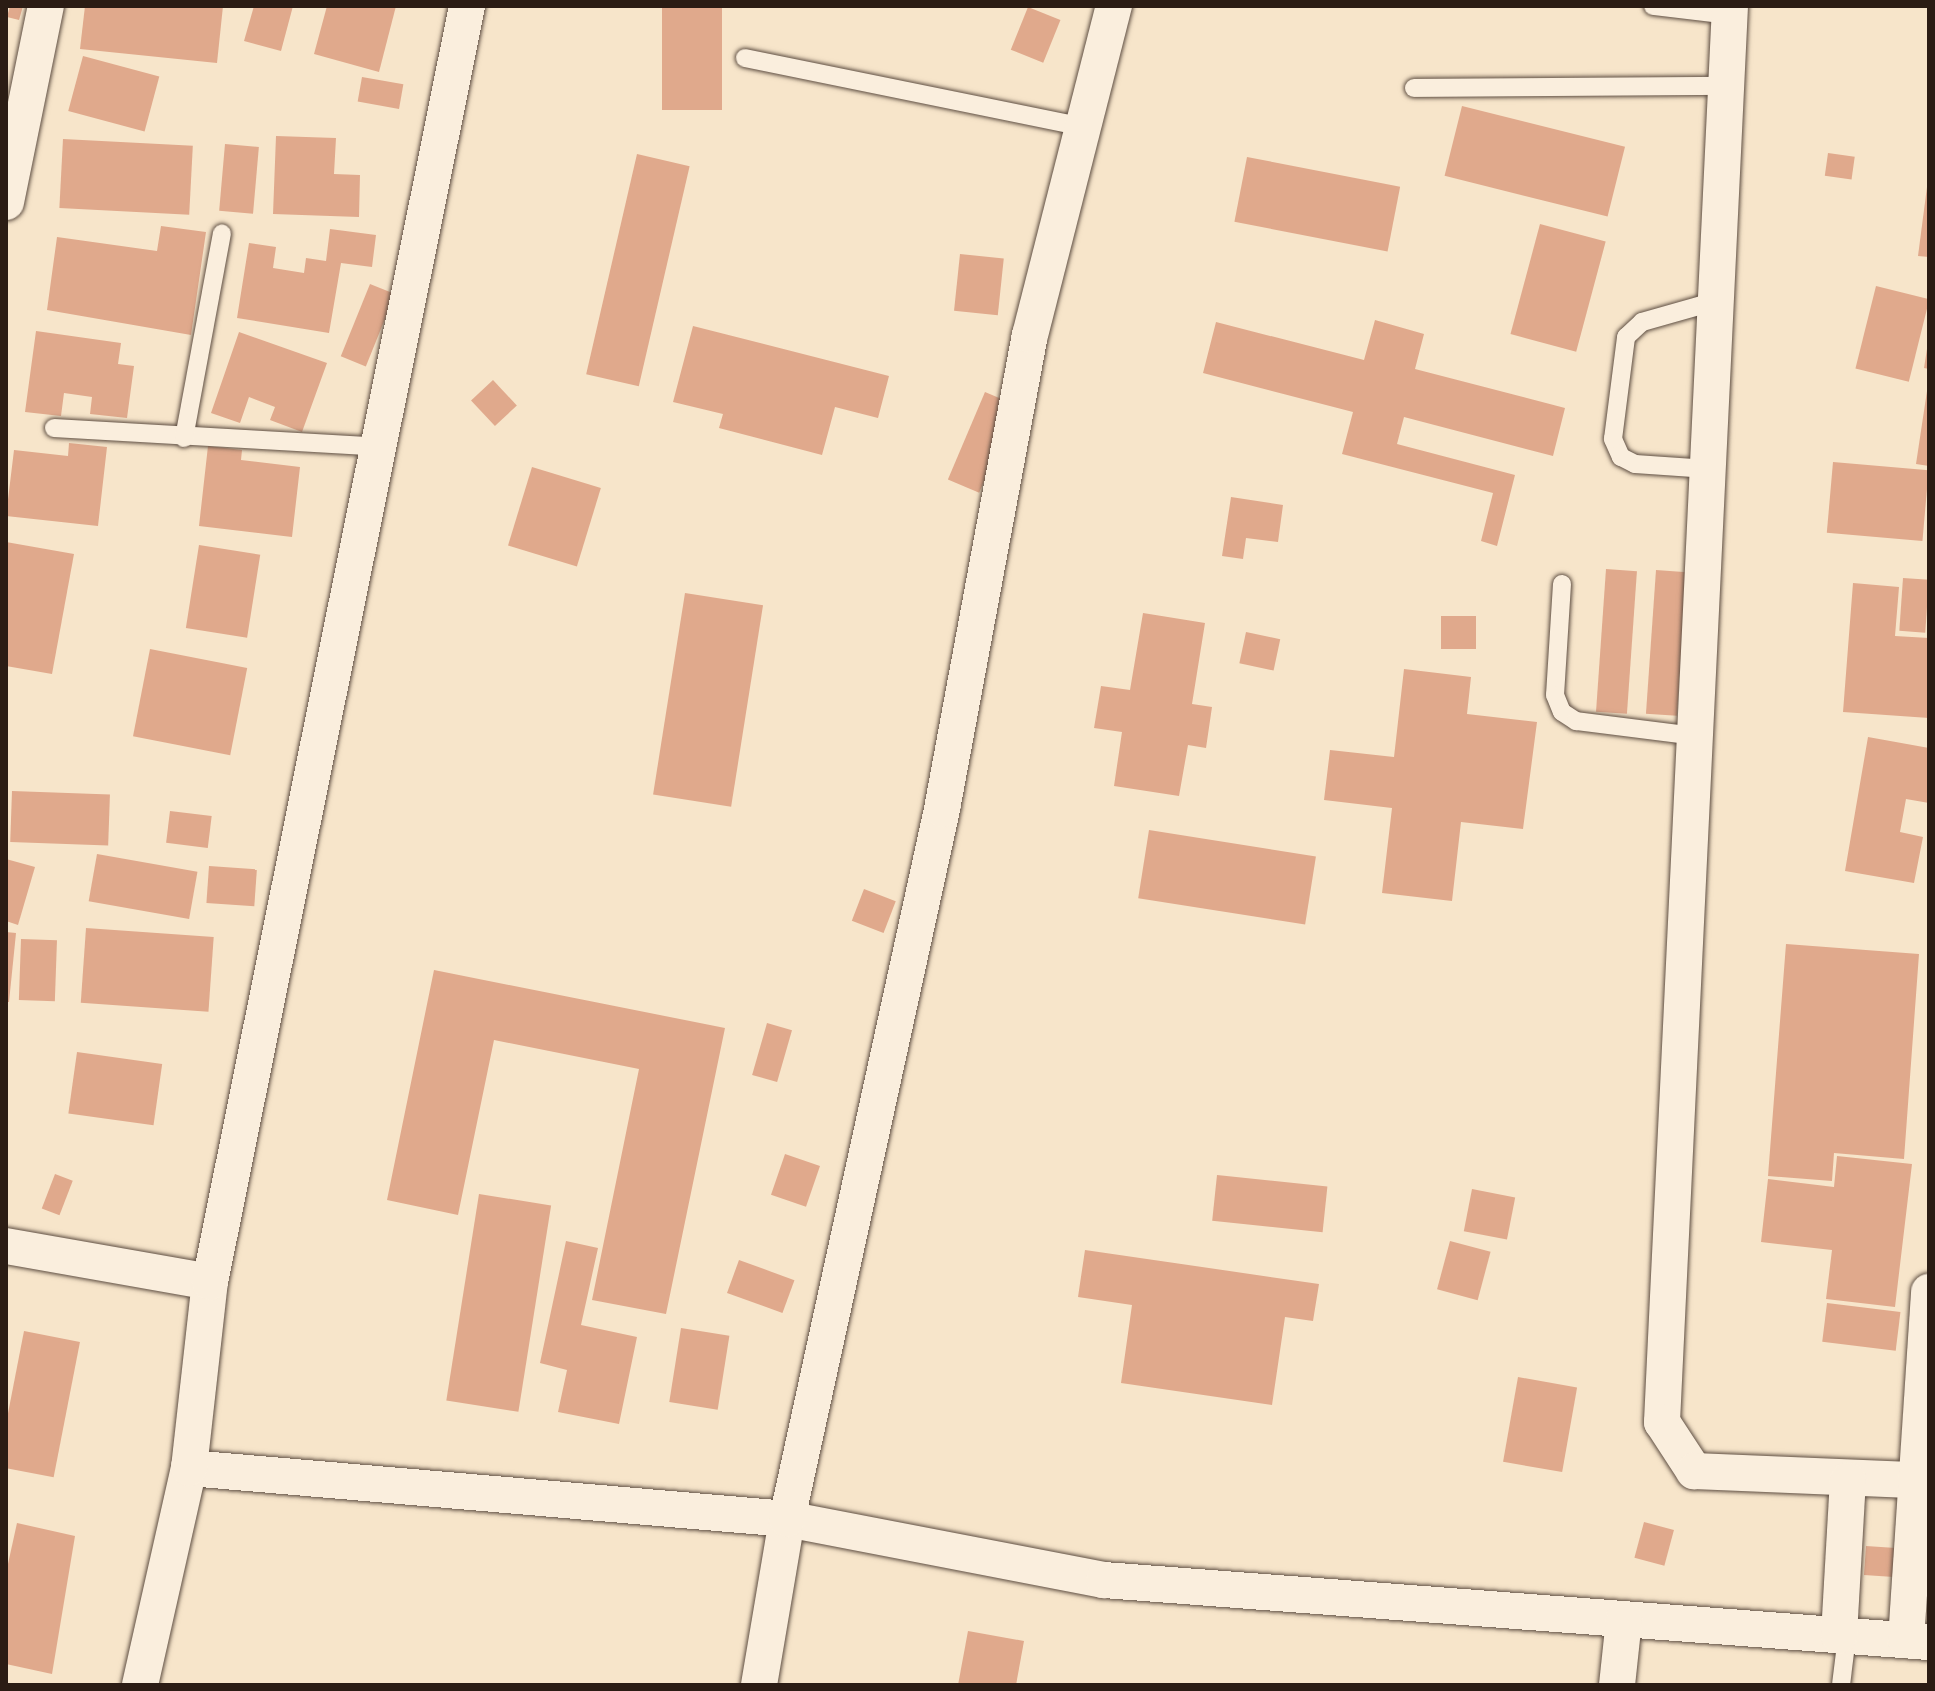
<!DOCTYPE html>
<style>
body{margin:0}
#map{position:relative;width:1935px;height:1691px;overflow:hidden;background:#f7e5ca;font-family:Cardo,serif}
div>[style]{position:absolute}
[style*='--x']{left:calc(var(--x)*1px);top:calc(var(--y)*1px);width:calc(var(--w)*1px);rotate:calc(var(--a)*1deg)}
.building>*{inset:0;background:#e0a98c;transform-origin:0 0}
.roads{filter:drop-shadow(0 0 2px #5e4e42) drop-shadow(0 0 2px #5e4e42)}
.service>*{height:18px;margin:-9px;padding:0 9px;transform-origin:9px;border-radius:9px;background:#faeedd}
.minor>*{height:36px;margin:-18px;padding:0 18px;transform-origin:18px;border-radius:18px;background:#faeedd}
span{translate:-50% -50%;white-space:nowrap;text-align:center;line-height:1.15;-webkit-text-stroke:7px #faeedd;paint-order:stroke}
.frame{position:absolute;inset:0;border:8px solid #2b1c14;pointer-events:none}
</style>
<div id="map">
<div class="building">
<i style="clip-path:polygon(10px 6px,23px 6px,19px 20px,7px 17px)"></i>
<i style="clip-path:polygon(85px 6px,223px 6px,217px 63px,80px 49px)"></i>
<i style="clip-path:polygon(254px 6px,293px 6px,281px 51px,244px 41px)"></i>
<i style="clip-path:polygon(327px 6px,396px 6px,379px 72px,314px 54px)"></i>
<i style="left:662px;top:6px;width:60px;height:104px"></i>
<i style="left:1028px;top:7px;width:35px;height:46px;rotate:22deg"></i>
<i style="left:83px;top:56px;width:79px;height:57px;rotate:15deg"></i>
<i style="left:362px;top:77px;width:42px;height:25px;rotate:10deg"></i>
<i style="left:1462px;top:106px;width:168px;height:72px;rotate:14deg"></i>
<i style="clip-path:polygon(276px 136px,336px 138px,334px 174px,360px 175px,359px 217px,273px 214px)"></i>
<i style="left:63px;top:139px;width:130px;height:69px;rotate:3deg"></i>
<i style="left:225px;top:144px;width:34px;height:67px;rotate:5deg"></i>
<i style="left:1828px;top:153px;width:27px;height:23px;rotate:8deg"></i>
<i style="left:637px;top:154px;width:54px;height:226px;rotate:13deg"></i>
<i style="left:1247px;top:157px;width:156px;height:66px;rotate:11deg"></i>
<i style="clip-path:polygon(1927px 187px,1929px 187px,1929px 257px,1918px 256px)"></i>
<i style="left:1540px;top:224px;width:68px;height:114px;rotate:15deg"></i>
<i style="clip-path:polygon(161px 226px,206px 232px,191px 335px,47px 310px,57px 237px,157px 251px)"></i>
<i style="clip-path:polygon(330px 229px,376px 235px,372px 267px,341px 263px,329px 333px,237px 318px,249px 243px,276px 247px,273px 268px,304px 273px,306px 258px,326px 261px)"></i>
<i style="left:960px;top:254px;width:44px;height:57px;rotate:6deg"></i>
<i style="left:370px;top:284px;width:27px;height:78px;rotate:22deg"></i>
<i style="left:1876px;top:286px;width:55px;height:85px;rotate:14deg"></i>
<i style="clip-path:polygon(1375px 320px,1424px 334px,1415px 369px,1565px 408px,1553px 456px,1404px 417px,1397px 444px,1515px 475px,1497px 546px,1481px 541px,1493px 493px,1342px 454px,1353px 412px,1203px 373px,1216px 322px,1364px 360px)"></i>
<i style="clip-path:polygon(693px 326px,889px 376px,878px 418px,835px 407px,822px 455px,719px 428px,723px 414px,673px 402px)"></i>
<i style="clip-path:polygon(36px 331px,121px 343px,118px 364px,134px 366px,127px 418px,90px 414px,92px 397px,64px 393px,61px 416px,25px 412px)"></i>
<i style="clip-path:polygon(239px 332px,327px 363px,302px 432px,270px 420px,275px 407px,249px 397px,240px 423px,211px 413px)"></i>
<i style="clip-path:polygon(1927px 349px,1929px 349px,1929px 369px,1924px 368px)"></i>
<i style="left:493px;top:380px;width:35px;height:30px;rotate:47deg"></i>
<i style="clip-path:polygon(1927px 391px,1929px 391px,1929px 466px,1916px 464px)"></i>
<i style="left:985px;top:392px;width:34px;height:95px;rotate:23deg"></i>
<i style="clip-path:polygon(69px 443px,107px 447px,98px 526px,6px 516px,14px 450px,68px 456px)"></i>
<i style="clip-path:polygon(208px 446px,242px 450px,241px 460px,300px 467px,292px 537px,199px 526px)"></i>
<i style="left:1833px;top:462px;width:96px;height:71px;rotate:5deg"></i>
<i style="left:532px;top:467px;width:72px;height:82px;rotate:17deg"></i>
<i style="clip-path:polygon(1231px 497px,1283px 505px,1278px 542px,1246px 538px,1243px 559px,1222px 556px)"></i>
<i style="clip-path:polygon(6px 542px,74px 554px,52px 674px,6px 666px)"></i>
<i style="left:199px;top:545px;width:62px;height:84px;rotate:9deg"></i>
<i style="left:1606px;top:569px;width:31px;height:143px;rotate:4deg"></i>
<i style="left:1656px;top:570px;width:31px;height:144px;rotate:4deg"></i>
<i style="left:1903px;top:578px;width:26px;height:53px;rotate:4deg"></i>
<i style="clip-path:polygon(1853px 583px,1899px 587px,1895px 636px,1929px 638px,1929px 718px,1843px 712px)"></i>
<i style="left:685px;top:593px;width:79px;height:204px;rotate:9deg"></i>
<i style="clip-path:polygon(1143px 613px,1205px 623px,1192px 704px,1212px 707px,1206px 748px,1188px 745px,1179px 796px,1114px 786px,1122px 732px,1094px 728px,1101px 686px,1130px 690px)"></i>
<i style="left:1476px;top:616px;width:33px;height:35px;rotate:90deg"></i>
<i style="left:1246px;top:632px;width:35px;height:32px;rotate:12deg"></i>
<i style="left:150px;top:649px;width:99px;height:89px;rotate:11deg"></i>
<i style="clip-path:polygon(1404px 669px,1471px 677px,1467px 714px,1537px 722px,1523px 829px,1461px 822px,1452px 901px,1382px 893px,1392px 808px,1324px 800px,1330px 750px,1394px 757px)"></i>
<i style="clip-path:polygon(1868px 737px,1929px 748px,1929px 803px,1906px 799px,1900px 832px,1923px 837px,1914px 883px,1845px 871px)"></i>
<i style="left:12px;top:791px;width:98px;height:51px;rotate:2deg"></i>
<i style="left:170px;top:811px;width:42px;height:32px;rotate:7deg"></i>
<i style="left:1149px;top:830px;width:169px;height:69px;rotate:9deg"></i>
<i style="left:97px;top:854px;width:102px;height:48px;rotate:10deg"></i>
<i style="clip-path:polygon(6px 859px,35px 867px,18px 925px,6px 921px)"></i>
<i style="left:209px;top:866px;width:48px;height:37px;rotate:4deg"></i>
<i style="left:864px;top:889px;width:34px;height:34px;rotate:21deg"></i>
<i style="left:86px;top:928px;width:128px;height:75px;rotate:4deg"></i>
<i style="clip-path:polygon(6px 932px,16px 933px,9px 1002px,6px 1002px)"></i>
<i style="left:21px;top:939px;width:36px;height:61px;rotate:2deg"></i>
<i style="clip-path:polygon(1786px 944px,1919px 954px,1904px 1159px,1834px 1153px,1832px 1181px,1768px 1176px)"></i>
<i style="clip-path:polygon(434px 970px,725px 1028px,666px 1314px,592px 1300px,639px 1069px,494px 1040px,458px 1215px,387px 1200px)"></i>
<i style="left:767px;top:1023px;width:26px;height:54px;rotate:16deg"></i>
<i style="left:77px;top:1052px;width:86px;height:62px;rotate:8deg"></i>
<i style="left:785px;top:1154px;width:37px;height:43px;rotate:19deg"></i>
<i style="clip-path:polygon(1837px 1156px,1912px 1164px,1895px 1307px,1826px 1299px,1832px 1250px,1761px 1242px,1768px 1179px,1834px 1187px)"></i>
<i style="left:55px;top:1174px;width:19px;height:37px;rotate:21deg"></i>
<i style="left:1217px;top:1175px;width:111px;height:46px;rotate:6deg"></i>
<i style="left:1472px;top:1189px;width:44px;height:43px;rotate:11deg"></i>
<i style="left:479px;top:1194px;width:73px;height:209px;rotate:9deg"></i>
<i style="clip-path:polygon(566px 1241px,598px 1248px,581px 1325px,637px 1337px,619px 1424px,558px 1412px,567px 1370px,540px 1363px)"></i>
<i style="left:1450px;top:1241px;width:42px;height:50px;rotate:15deg"></i>
<i style="clip-path:polygon(1085px 1250px,1319px 1284px,1313px 1321px,1285px 1317px,1272px 1405px,1121px 1383px,1132px 1305px,1078px 1297px)"></i>
<i style="left:739px;top:1260px;width:59px;height:35px;rotate:20deg"></i>
<i style="left:1827px;top:1303px;width:74px;height:39px;rotate:7deg"></i>
<i style="left:681px;top:1328px;width:49px;height:75px;rotate:9deg"></i>
<i style="left:24px;top:1331px;width:57px;height:138px;rotate:11deg"></i>
<i style="left:1518px;top:1377px;width:60px;height:86px;rotate:10deg"></i>
<i style="left:1644px;top:1522px;width:31px;height:37px;rotate:15deg"></i>
<i style="clip-path:polygon(17px 1523px,75px 1536px,52px 1674px,6px 1664px,6px 1573px)"></i>
<i style="left:1866px;top:1546px;width:30px;height:29px;rotate:4deg"></i>
<i style="clip-path:polygon(968px 1631px,1024px 1641px,1016px 1685px,958px 1685px)"></i>
</div>
<div class="roads">
<div class="service">
<i style="--x:1653;--y:6;--w:77;--a:6.8"></i>
<i style="--x:745;--y:58;--w:345;--a:11.5"></i>
<i style="--x:1414;--y:88;--w:312;--a:-0.4"></i>
<i style="--x:54;--y:428;--w:326;--a:3.3"></i>
<i style="--x:184;--y:438;--w:208;--a:-79.5"></i>
<i style="--x:1708;--y:469;--w:73;--a:-176.1"></i>
<i style="--x:1635;--y:464;--w:16;--a:-153"></i>
<i style="--x:1621;--y:457;--w:20;--a:-114"></i>
<i style="--x:1613;--y:439;--w:103;--a:-82.7"></i>
<i style="--x:1626;--y:337;--w:22;--a:-43"></i>
<i style="--x:1642;--y:322;--w:77;--a:-15.8"></i>
<i style="--x:1562;--y:584;--w:111;--a:93.6"></i>
<i style="--x:1555;--y:695;--w:18;--a:68"></i>
<i style="--x:1562;--y:712;--w:17;--a:33"></i>
<i style="--x:1576;--y:721;--w:120;--a:7.2"></i>
<i style="--x:1841;--y:1685;--w:49;--a:-83"></i>
</div>
<div class="minor">
<i style="--x:1730;--y:6;--w:1418;--a:92.75"></i>
<i style="--x:1662;--y:1422;--w:59;--a:56.9"></i>
<i style="--x:1694;--y:1471;--w:235;--a:2.4"></i>
<i style="--x:6;--y:202;--w:200;--a:-78.5"></i>
<i style="--x:6;--y:1246;--w:207;--a:10"></i>
<i style="--x:189;--y:1468;--w:600;--a:4.87"></i>
<i style="--x:787;--y:1519;--w:323;--a:10.9"></i>
<i style="--x:1104;--y:1580;--w:827;--a:4.3"></i>
<i style="--x:1839;--y:1635;--w:155;--a:-86.7"></i>
<i style="--x:1906;--y:1640;--w:349;--a:-86.2"></i>
<i style="--x:140;--y:1685;--w:222;--a:-77.3"></i>
<i style="--x:189;--y:1468;--w:187;--a:-83.6"></i>
<i style="--x:210;--y:1282;--w:1302;--a:-78.61"></i>
<i style="--x:759;--y:1685;--w:168;--a:-80.4"></i>
<i style="--x:787;--y:1519;--w:727;--a:-77.68"></i>
<i style="--x:942;--y:809;--w:482;--a:-79.5"></i>
<i style="--x:1030;--y:335;--w:340;--a:-75.7"></i>
<i style="--x:1617;--y:1685;--w:66;--a:-83.9"></i>
</div>
</div>
<div class="frame"></div>
</div>
